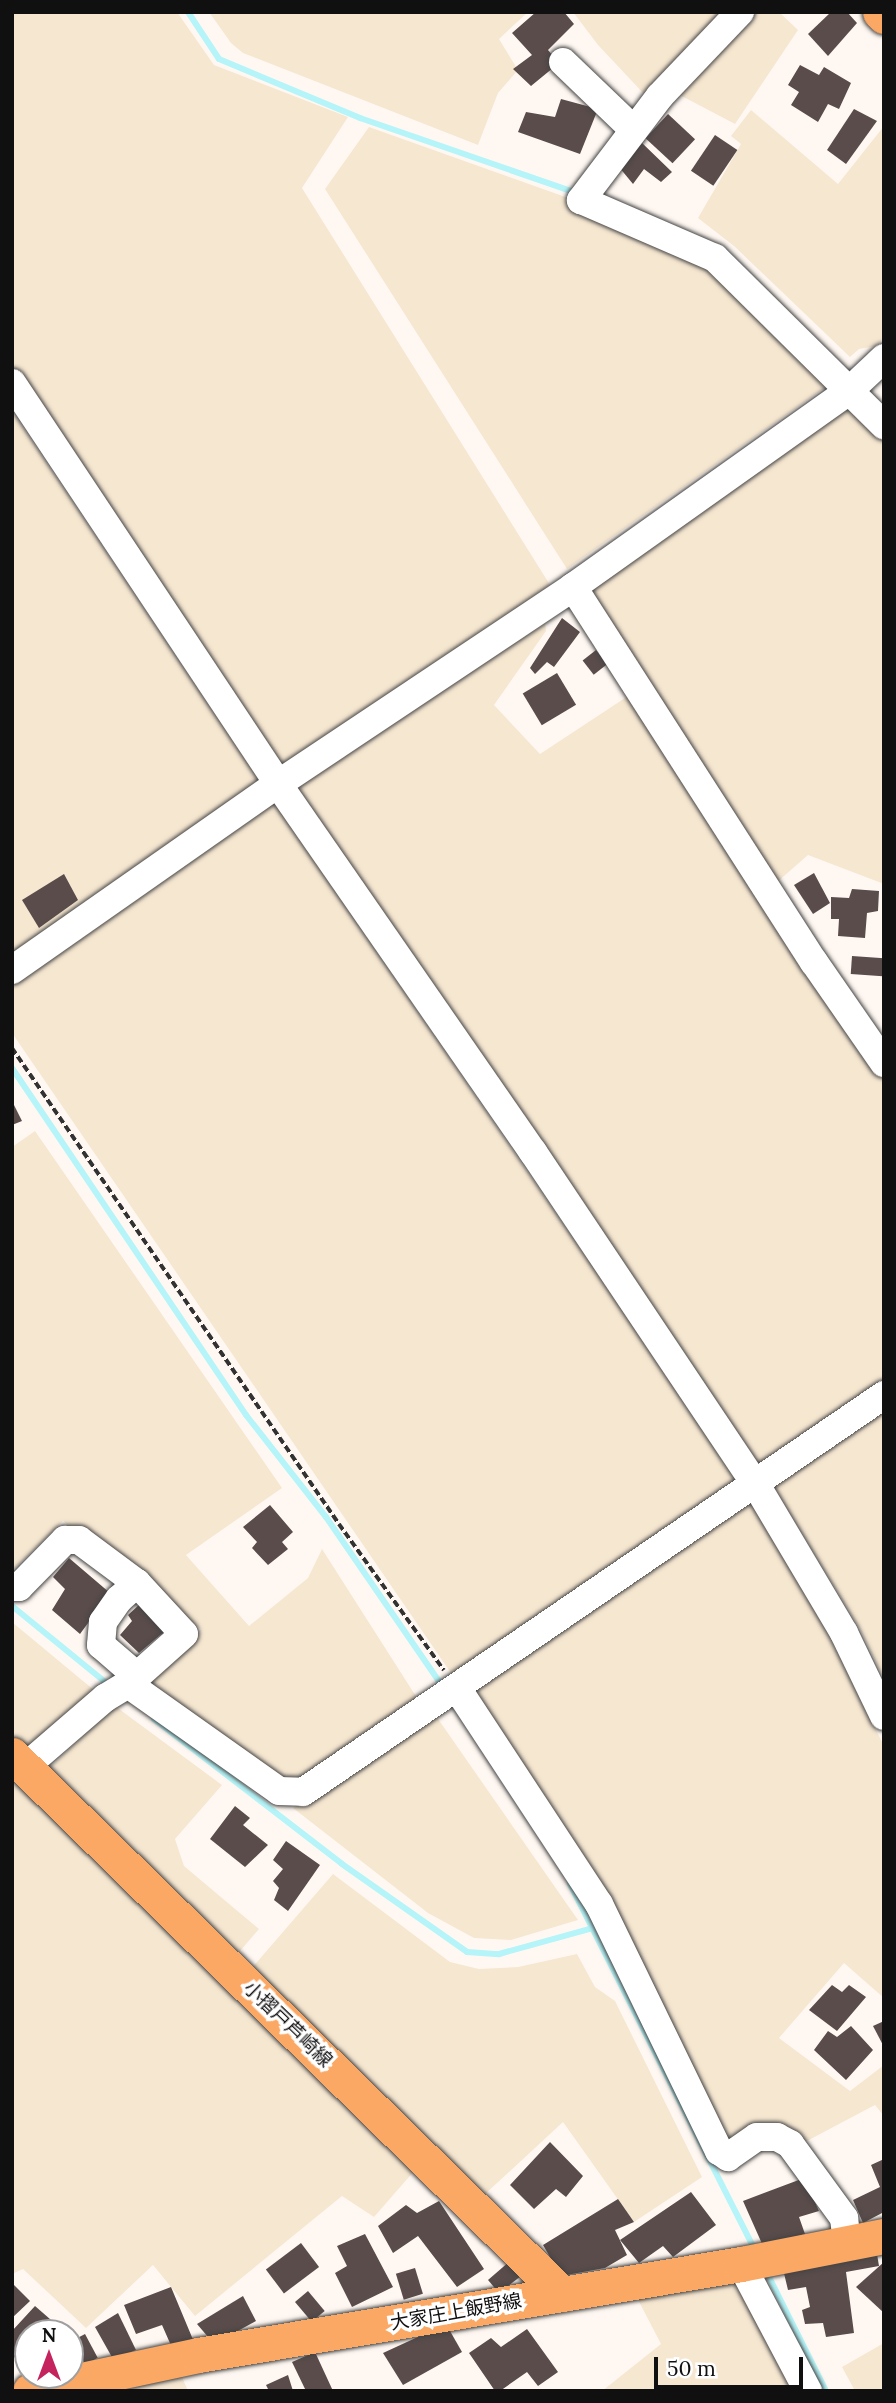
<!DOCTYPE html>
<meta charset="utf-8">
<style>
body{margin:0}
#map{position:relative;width:896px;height:2403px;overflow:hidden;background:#fff8f2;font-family:Lora,"Noto Sans JP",serif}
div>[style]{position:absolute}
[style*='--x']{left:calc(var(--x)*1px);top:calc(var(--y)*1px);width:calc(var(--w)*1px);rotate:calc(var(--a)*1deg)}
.farmland>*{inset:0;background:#f6e7d1}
.stream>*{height:6px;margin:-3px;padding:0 3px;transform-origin:3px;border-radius:3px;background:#b5f4f8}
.building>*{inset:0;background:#594c4b;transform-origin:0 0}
.path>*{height:3.5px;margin-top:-1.75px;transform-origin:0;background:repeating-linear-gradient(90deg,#323232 0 7px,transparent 0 10.5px)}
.roads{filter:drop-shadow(0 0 2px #434343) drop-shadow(0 0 2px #434343)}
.minor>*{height:28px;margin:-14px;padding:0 14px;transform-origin:14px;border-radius:14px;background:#fff}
.major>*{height:35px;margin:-17.5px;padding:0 17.5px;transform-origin:17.5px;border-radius:17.5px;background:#fca865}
span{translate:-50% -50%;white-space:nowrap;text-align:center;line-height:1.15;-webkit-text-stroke:7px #fff;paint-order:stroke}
.street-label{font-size:19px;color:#101010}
.frame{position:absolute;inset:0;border:14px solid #101010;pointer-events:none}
.north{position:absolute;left:14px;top:2319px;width:70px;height:70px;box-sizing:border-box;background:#fff;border:2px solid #9f9f9f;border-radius:50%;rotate:0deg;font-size:19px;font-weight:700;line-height:28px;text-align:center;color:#101010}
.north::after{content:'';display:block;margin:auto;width:24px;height:32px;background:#c4235d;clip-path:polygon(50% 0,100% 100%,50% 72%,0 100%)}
.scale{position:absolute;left:654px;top:2357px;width:149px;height:32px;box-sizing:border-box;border:4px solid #101010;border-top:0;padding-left:9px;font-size:21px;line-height:24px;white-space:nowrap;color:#101010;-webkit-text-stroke:5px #fff;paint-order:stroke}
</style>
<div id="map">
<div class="farmland">
<i style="clip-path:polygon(12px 12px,177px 12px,214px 65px,348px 117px,302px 188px,550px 585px,282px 767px,12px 366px)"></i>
<i style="clip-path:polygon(209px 12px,528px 12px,499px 39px,518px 70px,498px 93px,478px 145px,243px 53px,231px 43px)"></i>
<i style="clip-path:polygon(573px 12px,722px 12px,645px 95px,598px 45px)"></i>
<i style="clip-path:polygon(752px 12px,779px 12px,798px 30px,735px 124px,676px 93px)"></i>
<i style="clip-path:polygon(751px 110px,838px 184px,884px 126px,884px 338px,876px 346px,859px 349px,850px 357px,734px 246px,698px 218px,741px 144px,731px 136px)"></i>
<i style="clip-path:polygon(369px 127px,571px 199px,571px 210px,709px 267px,827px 386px,567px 569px,325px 189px)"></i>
<i style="clip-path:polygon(843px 407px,854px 407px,884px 436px,884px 884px,808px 855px,776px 883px,589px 592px)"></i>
<i style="clip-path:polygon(12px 411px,260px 782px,12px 955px)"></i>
<i style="clip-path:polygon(545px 624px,546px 631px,494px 705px,540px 754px,628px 696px,884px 1079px,884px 1383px,758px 1467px,301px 797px,301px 778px)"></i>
<i style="clip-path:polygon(274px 802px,738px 1479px,453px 1676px,12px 1033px,12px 984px)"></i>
<i style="clip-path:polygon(35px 1131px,282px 1488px,186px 1555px,249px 1626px,308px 1578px,322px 1549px,419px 1701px,300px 1783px,280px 1780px,151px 1686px,154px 1675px,201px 1629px,63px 1521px,12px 1571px,12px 1147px)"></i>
<i style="clip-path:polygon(884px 1406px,884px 1679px,859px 1627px,770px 1481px)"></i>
<i style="clip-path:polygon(746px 1501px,754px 1503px,829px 1636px,884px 1746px,884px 1998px,844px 1963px,779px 2038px,850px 2091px,884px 2065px,884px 2116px,875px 2105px,805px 2142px,727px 2145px,469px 1691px)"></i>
<i style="clip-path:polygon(12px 1622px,95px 1691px,29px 1753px,12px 1736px)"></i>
<i style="clip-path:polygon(115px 1706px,222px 1785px,175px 1839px,184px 1866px,259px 1929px,234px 1958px,48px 1769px)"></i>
<i style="clip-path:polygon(436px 1716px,578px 1920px,511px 1940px,474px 1938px,428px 1913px,293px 1808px)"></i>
<i style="clip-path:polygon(12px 1778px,415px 2170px,374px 2217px,342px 2196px,195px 2316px,153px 2265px,86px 2328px,23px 2269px,12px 2274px)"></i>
<i style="clip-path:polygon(333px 1874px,450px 1962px,479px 1969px,518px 1967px,577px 1954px,595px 1987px,615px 2001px,702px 2177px,634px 2222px,563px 2122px,483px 2196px,251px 1969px)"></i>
<i style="clip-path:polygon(736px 2277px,797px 2391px,602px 2391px,661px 2344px,635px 2294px)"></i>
<i style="clip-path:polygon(884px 2343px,884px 2391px,855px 2391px,842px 2367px)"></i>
<i style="clip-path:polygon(182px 2377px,188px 2391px,99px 2391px)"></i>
</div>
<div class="stream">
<i style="--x:188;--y:12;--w:56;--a:56.6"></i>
<i style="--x:219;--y:59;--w:153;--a:22.7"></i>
<i style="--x:360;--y:118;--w:229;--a:19.1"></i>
<i style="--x:12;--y:1068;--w:419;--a:56"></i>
<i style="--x:246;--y:1415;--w:130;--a:51.9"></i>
<i style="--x:326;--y:1517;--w:206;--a:55.5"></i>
<i style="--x:12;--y:1606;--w:125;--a:39.2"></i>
<i style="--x:154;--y:1719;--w:237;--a:37.6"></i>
<i style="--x:342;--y:1864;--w:153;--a:35.1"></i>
<i style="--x:467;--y:1952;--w:32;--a:4"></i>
<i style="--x:499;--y:1954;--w:98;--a:-15.5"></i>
<i style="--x:570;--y:1884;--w:409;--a:63.2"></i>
<i style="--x:766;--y:2271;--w:134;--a:63.4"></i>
</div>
<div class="building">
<i style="clip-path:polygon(536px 12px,564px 12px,574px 24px,548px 50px,559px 63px,531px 86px,513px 69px,532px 55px,512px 33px)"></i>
<i style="clip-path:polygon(831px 12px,847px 12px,857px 23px,828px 56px,808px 34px)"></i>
<i style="clip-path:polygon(800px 65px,819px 75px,824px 67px,851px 83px,839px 109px,828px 104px,818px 122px,791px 105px,799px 92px,788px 85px)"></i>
<i style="clip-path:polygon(561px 99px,598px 109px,580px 154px,518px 132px,526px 112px,555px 117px)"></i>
<i style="clip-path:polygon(854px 109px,877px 121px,846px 164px,827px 150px)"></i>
<i style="left:668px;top:114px;width:37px;height:33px;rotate:43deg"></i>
<i style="left:715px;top:135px;width:27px;height:43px;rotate:34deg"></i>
<i style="clip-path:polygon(641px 142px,672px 172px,661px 182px,644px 169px,633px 184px,619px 167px)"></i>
<i style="clip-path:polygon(562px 618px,580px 632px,554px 667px,547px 662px,535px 674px,530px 668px)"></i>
<i style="left:596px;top:650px;width:18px;height:17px;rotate:52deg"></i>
<i style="left:557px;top:673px;width:37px;height:40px;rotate:59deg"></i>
<i style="clip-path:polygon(814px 873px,830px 903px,813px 914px,794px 885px)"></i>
<i style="clip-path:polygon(64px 874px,78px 900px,39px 928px,22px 900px)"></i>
<i style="clip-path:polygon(852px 889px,879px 891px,878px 911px,867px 913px,865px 938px,838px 936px,839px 919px,831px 919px,831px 897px,849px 898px)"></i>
<i style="left:852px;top:956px;width:32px;height:18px;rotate:4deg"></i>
<i style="clip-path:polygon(12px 1101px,22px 1121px,12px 1125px)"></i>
<i style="clip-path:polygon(270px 1505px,293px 1532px,282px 1542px,288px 1549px,268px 1565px,252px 1548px,257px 1542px,243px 1527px)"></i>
<i style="clip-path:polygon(69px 1558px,110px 1593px,80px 1634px,52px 1610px,65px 1589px,53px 1577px)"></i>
<i style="clip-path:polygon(140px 1604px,166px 1630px,139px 1653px,120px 1635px,132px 1621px,128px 1615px)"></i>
<i style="clip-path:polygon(235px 1806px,250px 1818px,243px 1825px,268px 1845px,245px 1867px,210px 1839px)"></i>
<i style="clip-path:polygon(286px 1841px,320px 1865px,288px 1911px,274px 1900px,279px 1888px,273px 1881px,283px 1869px,273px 1860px)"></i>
<i style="clip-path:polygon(832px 1985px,842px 1992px,849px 1985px,866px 1997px,837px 2031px,809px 2010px)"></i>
<i style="clip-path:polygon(884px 2021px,884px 2047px,873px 2026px)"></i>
<i style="clip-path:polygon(851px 2026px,873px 2050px,846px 2080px,814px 2050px,828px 2031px,837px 2037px)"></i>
<i style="clip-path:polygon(550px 2142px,583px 2176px,566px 2197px,556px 2189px,534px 2209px,510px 2185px)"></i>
<i style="clip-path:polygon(884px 2159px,884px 2212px,863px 2223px,853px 2200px,880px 2187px,871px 2165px)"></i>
<i style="clip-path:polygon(804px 2178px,819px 2211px,799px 2217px,805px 2234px,763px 2246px,743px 2201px)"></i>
<i style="clip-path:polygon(691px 2192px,716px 2225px,673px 2257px,663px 2246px,639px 2263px,620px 2240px)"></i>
<i style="clip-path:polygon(618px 2199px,634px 2222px,615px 2230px,627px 2255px,605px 2268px,561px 2276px,543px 2245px)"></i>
<i style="clip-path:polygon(439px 2201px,484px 2269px,457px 2287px,418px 2236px,393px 2253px,378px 2226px,406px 2205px,417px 2213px)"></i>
<i style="clip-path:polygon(365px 2234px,393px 2287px,352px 2307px,335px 2273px,347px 2266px,337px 2246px)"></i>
<i style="left:301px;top:2243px;width:30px;height:44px;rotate:53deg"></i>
<i style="clip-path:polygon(876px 2248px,879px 2266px,846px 2272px,854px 2333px,826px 2337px,823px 2323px,805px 2324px,802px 2310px,810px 2307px,806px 2287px,788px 2290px,782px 2265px)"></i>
<i style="clip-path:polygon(510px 2261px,525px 2273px,499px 2293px,488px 2280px)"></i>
<i style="clip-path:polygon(884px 2262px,884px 2313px,856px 2287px)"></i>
<i style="left:415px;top:2268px;width:27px;height:20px;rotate:73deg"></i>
<i style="clip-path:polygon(12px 2283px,30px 2301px,12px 2318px)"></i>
<i style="clip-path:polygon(171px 2287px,194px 2342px,173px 2350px,162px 2325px,136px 2334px,124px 2305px)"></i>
<i style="left:308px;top:2291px;width:26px;height:17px;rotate:50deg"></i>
<i style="clip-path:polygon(243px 2296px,256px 2321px,214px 2344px,197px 2324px)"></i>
<i style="clip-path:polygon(35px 2306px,66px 2333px,28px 2333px,28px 2370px,12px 2355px,12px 2331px)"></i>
<i style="clip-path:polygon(118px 2313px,136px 2350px,113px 2359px,95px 2327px)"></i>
<i style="clip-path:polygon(446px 2324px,462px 2352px,403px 2385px,383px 2353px)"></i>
<i style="clip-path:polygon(527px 2329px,558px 2372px,538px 2386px,527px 2372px,500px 2391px,495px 2391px,469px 2353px,491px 2338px,501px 2347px)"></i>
<i style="left:85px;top:2334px;width:27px;height:14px;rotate:62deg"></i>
<i style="clip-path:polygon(315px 2352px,333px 2391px,306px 2391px,292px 2362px)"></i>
<i style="clip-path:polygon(288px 2375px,293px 2391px,269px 2391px,266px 2385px)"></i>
</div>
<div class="path">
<i style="--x:12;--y:1048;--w:577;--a:55.51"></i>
<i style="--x:339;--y:1524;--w:180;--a:54.3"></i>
</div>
<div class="roads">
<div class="minor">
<i style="--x:740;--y:12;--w:116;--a:133.6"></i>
<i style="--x:660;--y:96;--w:131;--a:127.2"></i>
<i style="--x:581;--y:200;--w:146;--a:23.4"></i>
<i style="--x:715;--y:258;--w:238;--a:44.7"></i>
<i style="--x:563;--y:62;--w:98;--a:43.8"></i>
<i style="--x:12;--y:383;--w:481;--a:56.4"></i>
<i style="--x:278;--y:784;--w:448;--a:55.3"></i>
<i style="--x:533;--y:1152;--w:399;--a:56.2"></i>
<i style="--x:755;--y:1483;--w:174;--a:59.3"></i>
<i style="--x:844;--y:1633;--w:92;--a:64.3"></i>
<i style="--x:573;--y:587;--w:446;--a:57.3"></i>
<i style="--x:814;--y:962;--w:123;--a:55.3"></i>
<i style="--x:12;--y:970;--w:325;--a:-35"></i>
<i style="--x:278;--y:784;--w:355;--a:-33.7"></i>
<i style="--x:573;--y:587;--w:339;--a:-35.4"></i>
<i style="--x:849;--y:391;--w:48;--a:-43.3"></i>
<i style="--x:137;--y:1583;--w:24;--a:138"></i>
<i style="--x:119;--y:1599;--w:28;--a:125"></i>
<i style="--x:103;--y:1622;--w:23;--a:95"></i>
<i style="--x:101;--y:1645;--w:48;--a:40.7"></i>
<i style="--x:12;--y:1587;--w:7;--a:0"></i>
<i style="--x:19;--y:1587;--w:66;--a:-45.6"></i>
<i style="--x:65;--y:1540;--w:14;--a:0"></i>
<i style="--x:79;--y:1540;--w:72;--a:36.6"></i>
<i style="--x:137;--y:1583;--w:69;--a:47.3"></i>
<i style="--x:184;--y:1634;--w:75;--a:138.2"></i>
<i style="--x:457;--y:1688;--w:258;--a:56.7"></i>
<i style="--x:599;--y:1904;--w:275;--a:64.1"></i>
<i style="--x:719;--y:2151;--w:11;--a:34"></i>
<i style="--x:728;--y:2157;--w:35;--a:-35"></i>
<i style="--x:757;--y:2137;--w:20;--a:0"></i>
<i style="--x:777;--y:2137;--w:15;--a:28"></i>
<i style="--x:790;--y:2144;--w:92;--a:53.9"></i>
<i style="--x:844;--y:2218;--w:25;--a:83"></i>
<i style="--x:25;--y:1767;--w:106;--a:-40.8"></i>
<i style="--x:105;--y:1698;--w:27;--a:-31"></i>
<i style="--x:128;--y:1684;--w:185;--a:35.3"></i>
<i style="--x:279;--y:1791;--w:24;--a:2"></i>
<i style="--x:303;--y:1792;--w:704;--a:-34.34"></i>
<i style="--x:741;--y:2264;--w:144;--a:62.2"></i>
</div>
<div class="major">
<i style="--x:880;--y:12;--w:6;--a:45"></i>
<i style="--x:12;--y:1755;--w:770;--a:44.42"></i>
<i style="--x:30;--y:2391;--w:172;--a:-12.1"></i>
<i style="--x:198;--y:2355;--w:551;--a:-9.51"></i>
<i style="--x:741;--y:2264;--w:146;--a:-11.1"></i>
</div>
</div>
<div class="street-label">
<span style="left:288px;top:2024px;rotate:44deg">小摺戸芦崎線</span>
<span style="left:456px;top:2312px;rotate:-10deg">大家庄上飯野線</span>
</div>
<div class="frame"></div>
<div class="north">N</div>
<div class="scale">50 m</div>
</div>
